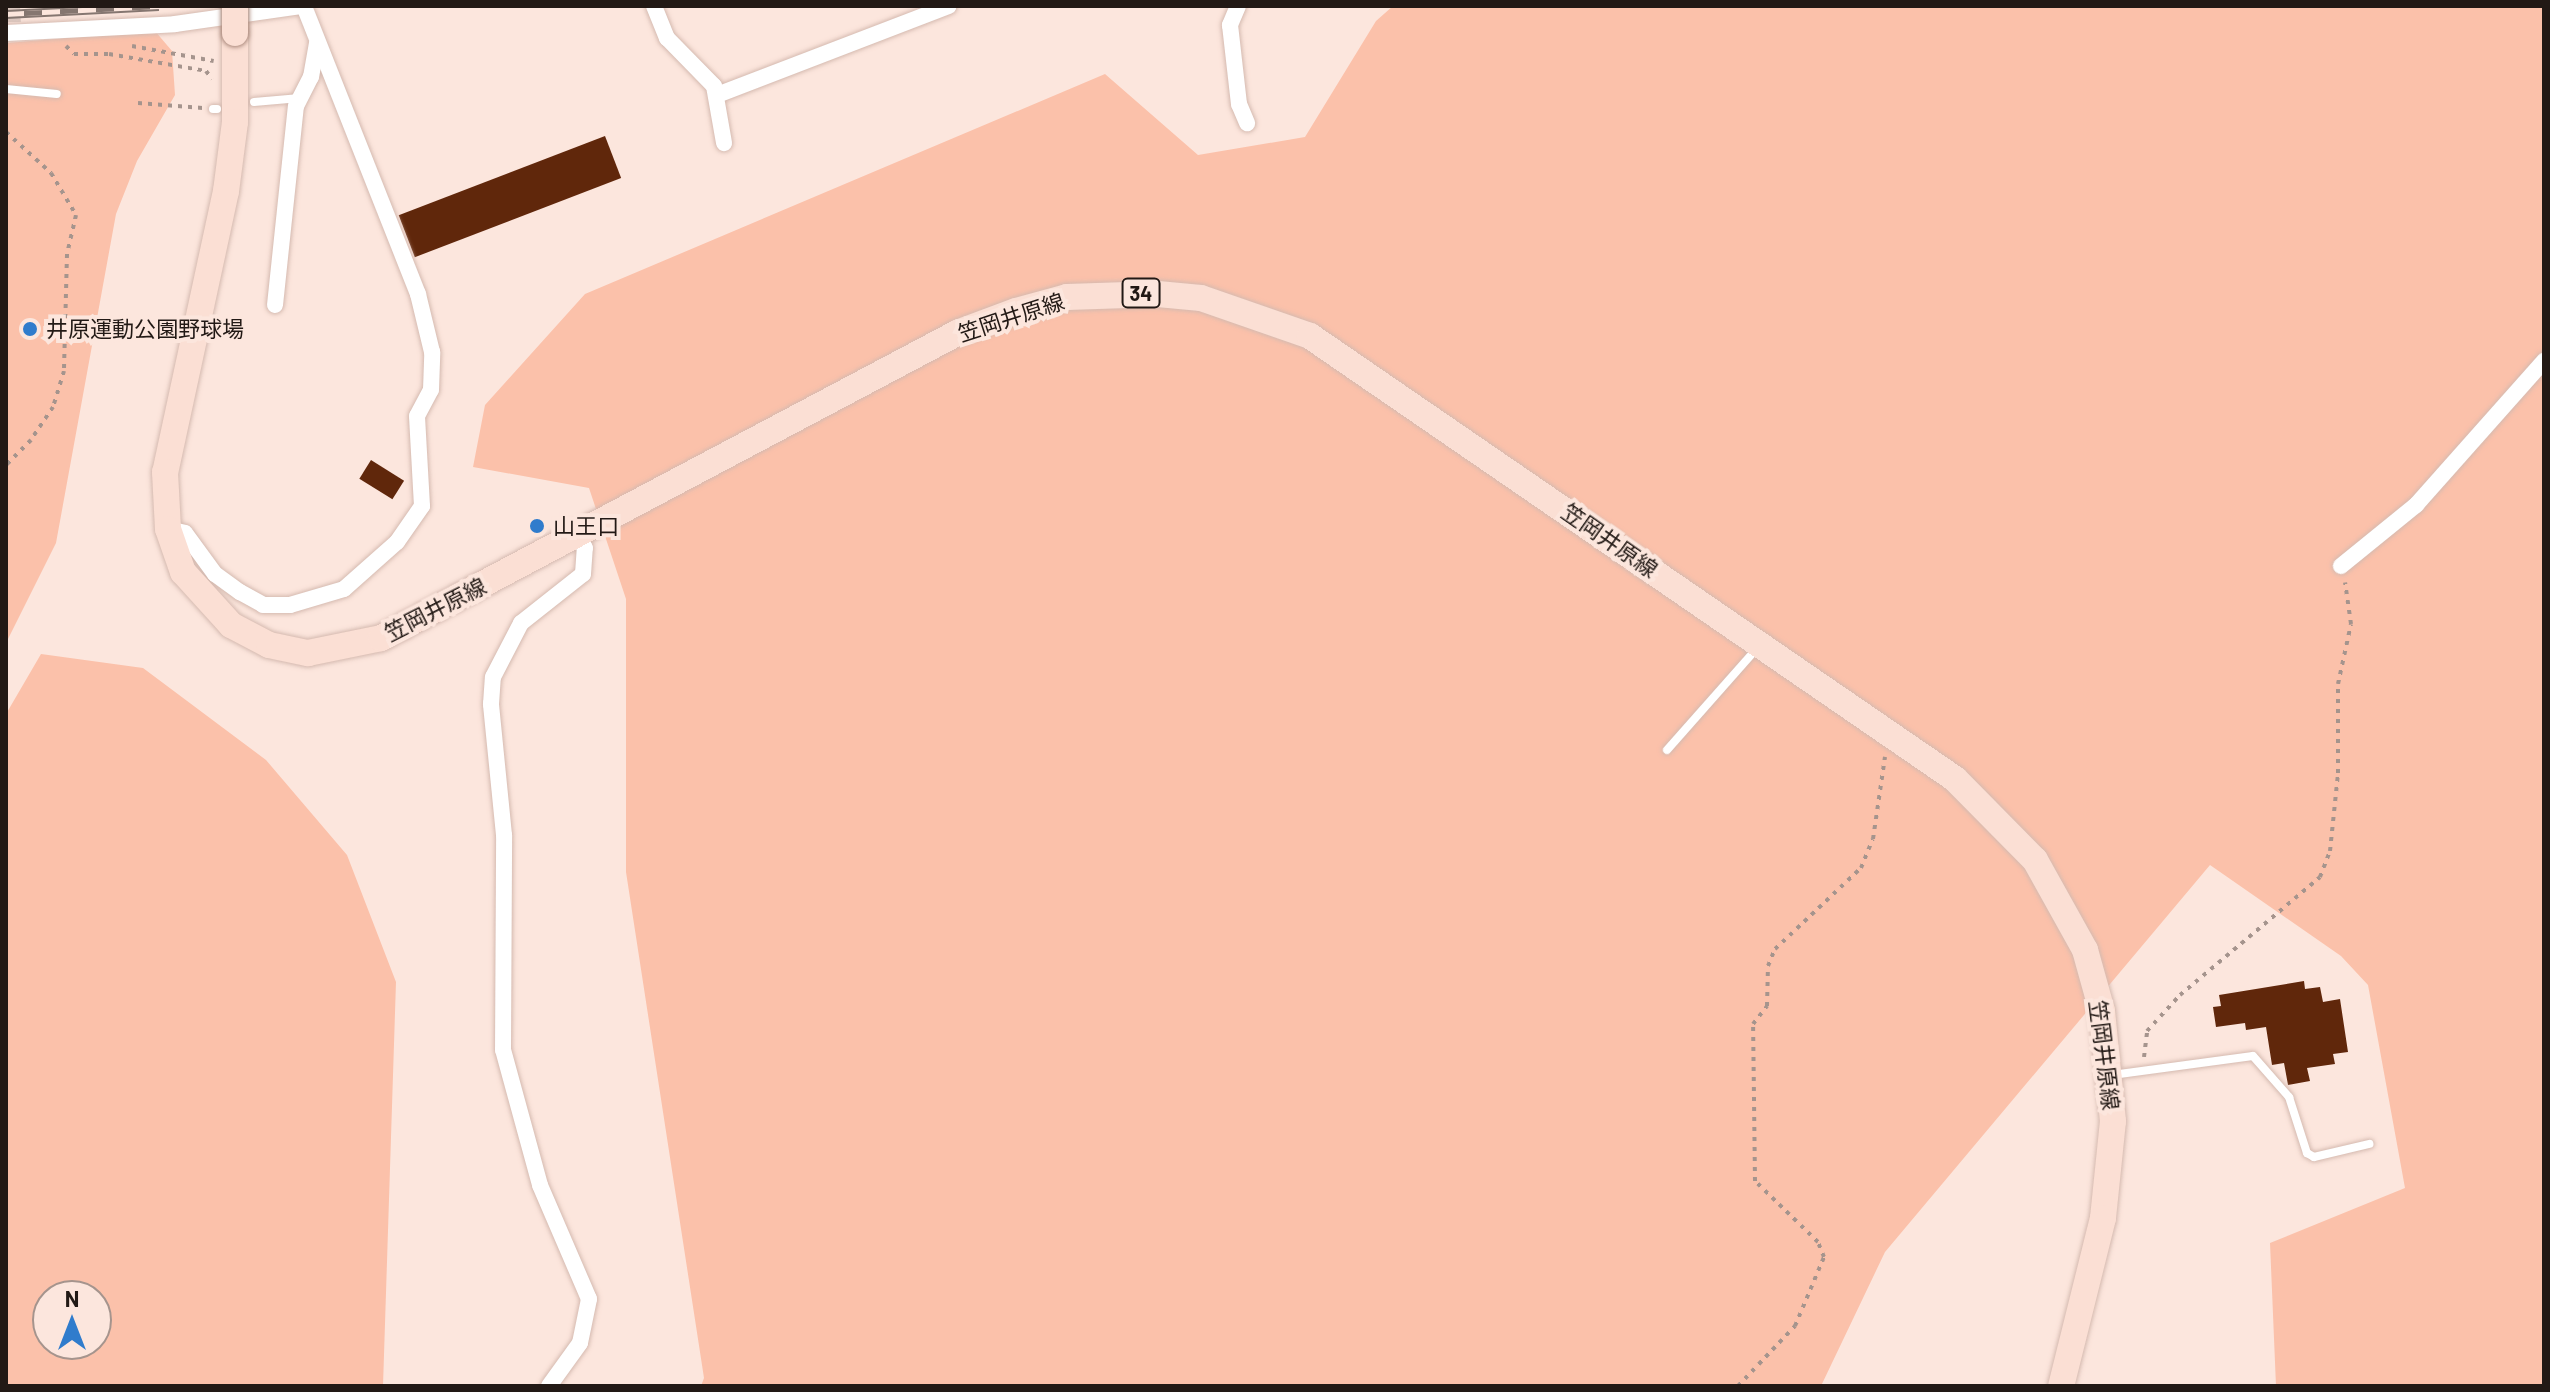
<!DOCTYPE html>
<meta charset="utf-8">
<style>
body{margin:0}
#map{position:relative;width:2550px;height:1392px;overflow:hidden;background:#fce6dd;font-family:Barlow,"Noto Sans JP",sans-serif}
div>[style]{position:absolute}
[style*='--x']{left:calc(var(--x)*1px);top:calc(var(--y)*1px);width:calc(var(--w)*1px);rotate:calc(var(--a)*1deg)}
.green>*{inset:0;background:#fbc1aa}
.building>*{inset:0;background:#60270b;transform-origin:0 0}
.minor-tunnel>*{height:16px;margin-top:-8px;transform-origin:0;background:repeating-linear-gradient(90deg,#dbc7bf 0 16px,transparent 0 24px)}
.path>*{height:4px;margin-top:-2px;transform-origin:0;background:repeating-linear-gradient(90deg,#a5948d 0 4px,transparent 0 10px)}
.roads{filter:drop-shadow(0 0 2px #d5bab0) drop-shadow(0 0 2px #d5bab0)}
.service>*{height:8px;margin:-4px;padding:0 4px;transform-origin:4px;border-radius:4px;background:#fff}
.minor>*{height:16px;margin:-8px;padding:0 8px;transform-origin:8px;border-radius:8px;background:#fff}
.primary>*{height:26px;margin:-13px;padding:0 13px;transform-origin:13px;border-radius:13px;background:#fbdfd4}
.rail>*{height:9px;margin-top:-4.5px;transform-origin:0;background:repeating-linear-gradient(90deg,#fce6dd 0 18px,#857670 0 36px);box-sizing:border-box;border-block:2px solid #857670}
.bridges{filter:drop-shadow(0 0 2px #ad8c7f) drop-shadow(0 0 2px #ad8c7f)}
.primary-bridge>*{height:26px;margin:-13px;padding:0 13px;transform-origin:13px;border-radius:13px;background:#fbdfd4}
.dots>*{width:22px;height:22px;translate:-50% -50%;box-sizing:border-box;border:4px solid #fce6dd;border-radius:50%}
span{translate:-50% -50%;white-space:nowrap;text-align:center;line-height:1.15;-webkit-text-stroke:8px #fce6dd;paint-order:stroke}
.shield-label span{padding:2px 6px;background:#fce6dd;border:2px solid;border-radius:6px;-webkit-text-stroke-width:0}
.shield-label{font-size:20px;color:#221915;font-weight:700}
.street-label{font-size:22px;color:#221915}
.poi-label{font-size:22px;color:#221915}
.left{translate:0 -50%;text-align:left}
.frame{position:absolute;inset:0;border:8px solid #221915;pointer-events:none}
.north{position:absolute;left:32px;top:1280px;width:80px;height:80px;box-sizing:border-box;background:#fce6dd;border:2px solid #a5948d;border-radius:50%;rotate:0deg;font-size:22px;font-weight:700;line-height:32px;text-align:center;color:#221915}
.north::after{content:'';display:block;margin:auto;width:28px;height:36px;background:#307ccc;clip-path:polygon(50% 0,100% 100%,50% 72%,0 100%)}
</style>
<div id="map">
<div class="green">
<i style="clip-path:polygon(1393px 6px,2544px 6px,2544px 1386px,2276px 1386px,2270px 1243px,2405px 1188px,2368px 985px,2341px 956px,2210px 865px,1885px 1252px,1821px 1386px,701px 1386px,704px 1378px,626px 872px,626px 599px,589px 488px,473px 467px,485px 405px,585px 294px,1105px 74px,1198px 155px,1305px 137px,1376px 21px)"></i>
<i style="clip-path:polygon(155px 31px,172px 51px,175px 95px,137px 161px,116px 214px,56px 543px,6px 643px,6px 43px)"></i>
<i style="clip-path:polygon(evenodd,41px 654px,143px 668px,266px 760px,347px 855px,396px 982px,383px 1386px,6px 1386px,6px 714px,41px 654px,48px 1296px,96px 1296px,96px 1344px,48px 1344px,48px 1296px)"></i>
</div>
<div class="building">
<i style="left:605px;top:136px;width:45px;height:221px;rotate:69deg"></i>
<i style="left:371px;top:460px;width:39px;height:22px;rotate:32deg"></i>
<i style="clip-path:polygon(2304px 981px,2305px 989px,2320px 987px,2323px 1002px,2340px 999px,2348px 1052px,2333px 1054px,2335px 1064px,2307px 1068px,2310px 1081px,2288px 1085px,2284px 1063px,2272px 1065px,2266px 1027px,2246px 1030px,2245px 1023px,2216px 1027px,2213px 1007px,2221px 1006px,2219px 995px)"></i>
</div>
<div class="minor-tunnel">
<i style="--x:12;--y:6;--w:21;--a:87"></i>
</div>
<div class="path">
<i style="--x:66;--y:46;--w:11;--a:45"></i>
<i style="--x:74;--y:54;--w:35;--a:0"></i>
<i style="--x:109;--y:54;--w:98;--a:9.9"></i>
<i style="--x:206;--y:71;--w:10;--a:53"></i>
<i style="--x:132;--y:46;--w:83;--a:10.4"></i>
<i style="--x:138;--y:103;--w:65;--a:4.4"></i>
<i style="--x:6;--y:132;--w:61;--a:42.3"></i>
<i style="--x:51;--y:173;--w:49;--a:59.2"></i>
<i style="--x:76;--y:215;--w:40;--a:103"></i>
<i style="--x:67;--y:254;--w:117;--a:91.5"></i>
<i style="--x:64;--y:371;--w:38;--a:107"></i>
<i style="--x:53;--y:407;--w:40;--a:124"></i>
<i style="--x:31;--y:440;--w:35;--a:135"></i>
<i style="--x:2144;--y:1057;--w:26;--a:-83"></i>
<i style="--x:2147;--y:1031;--w:49;--a:-47.5"></i>
<i style="--x:2180;--y:995;--w:183;--a:-40.1"></i>
<i style="--x:2320;--y:877;--w:28;--a:-69"></i>
<i style="--x:2330;--y:851;--w:78;--a:-84.1"></i>
<i style="--x:2338;--y:773;--w:89;--a:-90"></i>
<i style="--x:2338;--y:684;--w:61;--a:-77.8"></i>
<i style="--x:2351;--y:624;--w:42;--a:-98.1"></i>
<i style="--x:1738;--y:1386;--w:83;--a:-46.5"></i>
<i style="--x:1795;--y:1326;--w:75;--a:-67.2"></i>
<i style="--x:1824;--y:1257;--w:16;--a:-112"></i>
<i style="--x:1818;--y:1242;--w:88;--a:-135.9"></i>
<i style="--x:1755;--y:1181;--w:157;--a:-90.7"></i>
<i style="--x:1753;--y:1024;--w:23;--a:-52"></i>
<i style="--x:1767;--y:1006;--w:40;--a:-88.6"></i>
<i style="--x:1768;--y:966;--w:18;--a:-68"></i>
<i style="--x:1775;--y:949;--w:118;--a:-43.3"></i>
<i style="--x:1861;--y:868;--w:31;--a:-68"></i>
<i style="--x:1873;--y:839;--w:83;--a:-81.7"></i>
</div>
<div class="roads">
<div class="service">
<i style="--x:6;--y:89;--w:51;--a:5.6"></i>
<i style="--x:254;--y:102;--w:46;--a:-5"></i>
<i style="--x:213;--y:109;--w:4;--a:0"></i>
<i style="--x:1667;--y:750;--w:137;--a:-48.5"></i>
<i style="--x:2112;--y:1075;--w:142;--a:-7.7"></i>
<i style="--x:2253;--y:1056;--w:55;--a:48.7"></i>
<i style="--x:2289;--y:1097;--w:59;--a:72.2"></i>
<i style="--x:2307;--y:1153;--w:8;--a:30"></i>
<i style="--x:2314;--y:1157;--w:57;--a:-13.3"></i>
</div>
<div class="minor">
<i style="--x:654;--y:6;--w:35;--a:68"></i>
<i style="--x:667;--y:38;--w:67;--a:45.6"></i>
<i style="--x:714;--y:86;--w:58;--a:80"></i>
<i style="--x:1238;--y:6;--w:21;--a:113"></i>
<i style="--x:1230;--y:25;--w:80;--a:83.5"></i>
<i style="--x:1239;--y:104;--w:21;--a:67"></i>
<i style="--x:6;--y:33;--w:169;--a:-3"></i>
<i style="--x:175;--y:24;--w:127;--a:-8.1"></i>
<i style="--x:717;--y:95;--w:248;--a:-21"></i>
<i style="--x:275;--y:305;--w:200;--a:-84"></i>
<i style="--x:296;--y:106;--w:33;--a:-63"></i>
<i style="--x:311;--y:77;--w:35;--a:-80"></i>
<i style="--x:168;--y:529;--w:17;--a:13"></i>
<i style="--x:185;--y:533;--w:51;--a:53.8"></i>
<i style="--x:215;--y:574;--w:31;--a:36"></i>
<i style="--x:240;--y:592;--w:26;--a:29"></i>
<i style="--x:263;--y:605;--w:27;--a:0"></i>
<i style="--x:290;--y:605;--w:56;--a:-16.5"></i>
<i style="--x:344;--y:589;--w:71;--a:-41.6"></i>
<i style="--x:397;--y:542;--w:44;--a:-55.2"></i>
<i style="--x:422;--y:506;--w:90;--a:-93.2"></i>
<i style="--x:417;--y:416;--w:30;--a:-62"></i>
<i style="--x:431;--y:390;--w:38;--a:-88"></i>
<i style="--x:432;--y:352;--w:60;--a:-103.6"></i>
<i style="--x:418;--y:294;--w:310;--a:-111.6"></i>
<i style="--x:2341;--y:566;--w:97;--a:-39.1"></i>
<i style="--x:2416;--y:505;--w:193;--a:-48.4"></i>
<i style="--x:549;--y:1386;--w:53;--a:-54.2"></i>
<i style="--x:580;--y:1343;--w:45;--a:-78.4"></i>
<i style="--x:589;--y:1299;--w:124;--a:-113.3"></i>
<i style="--x:540;--y:1185;--w:140;--a:-105.3"></i>
<i style="--x:503;--y:1050;--w:215;--a:-89.7"></i>
<i style="--x:504;--y:835;--w:132;--a:-95.7"></i>
<i style="--x:491;--y:704;--w:27;--a:-86"></i>
<i style="--x:493;--y:677;--w:61;--a:-62.6"></i>
<i style="--x:521;--y:623;--w:79;--a:-38.3"></i>
<i style="--x:583;--y:574;--w:26;--a:-86"></i>
<i style="--x:585;--y:548;--w:16;--a:-120"></i>
</div>
<div class="primary">
<i style="--x:235;--y:33;--w:89;--a:90"></i>
<i style="--x:235;--y:122;--w:70;--a:97.4"></i>
<i style="--x:226;--y:191;--w:288;--a:102.2"></i>
<i style="--x:165;--y:472;--w:57;--a:87"></i>
<i style="--x:168;--y:529;--w:46;--a:70.8"></i>
<i style="--x:183;--y:572;--w:72;--a:47.8"></i>
<i style="--x:231;--y:625;--w:43;--a:27.8"></i>
<i style="--x:269;--y:645;--w:40;--a:12"></i>
<i style="--x:308;--y:653;--w:75;--a:-11.6"></i>
<i style="--x:381;--y:638;--w:652;--a:-27.9"></i>
<i style="--x:957;--y:333;--w:63;--a:-20.4"></i>
<i style="--x:1016;--y:311;--w:53;--a:-15.4"></i>
<i style="--x:1067;--y:297;--w:91;--a:-1.9"></i>
<i style="--x:1158;--y:294;--w:43;--a:5.3"></i>
<i style="--x:1201;--y:298;--w:115;--a:19.2"></i>
<i style="--x:1310;--y:336;--w:782;--a:34.48"></i>
<i style="--x:1955;--y:779;--w:114;--a:45.4"></i>
<i style="--x:2035;--y:860;--w:103;--a:60.9"></i>
<i style="--x:2085;--y:950;--w:63;--a:74.4"></i>
<i style="--x:2102;--y:1011;--w:111;--a:84.3"></i>
<i style="--x:2113;--y:1121;--w:98;--a:95.9"></i>
<i style="--x:2103;--y:1218;--w:173;--a:104"></i>
</div>
</div>
<div class="rail">
<i style="--x:6;--y:14;--w:153;--a:-3"></i>
</div>
<div class="bridges">
<div class="primary-bridge">
<i style="--x:235;--y:33;--w:27;--a:-90"></i>
</div>
</div>
<div class="dots">
<i style="left:30px;top:329px;background:#307ccc"></i>
<i style="left:537px;top:526px;background:#307ccc"></i>
</div>
<div class="shield-label">
<span style="left:1141px;top:293px">34</span>
</div>
<div class="street-label">
<span style="left:1011px;top:317px;rotate:-18deg">笠岡井原線</span>
<span style="left:1610px;top:540px;rotate:35deg">笠岡井原線</span>
<span style="left:435px;top:609px;rotate:-27deg">笠岡井原線</span>
<span style="left:2105px;top:1055px;rotate:83deg">笠岡井原線</span>
</div>
<div class="poi-label">
<span class="left" style="left:46px;top:329px">井原運動公園野球場</span>
<span class="left" style="left:553px;top:526px">山王口</span>
</div>
<div class="frame"></div>
<div class="north">N</div>
</div>
